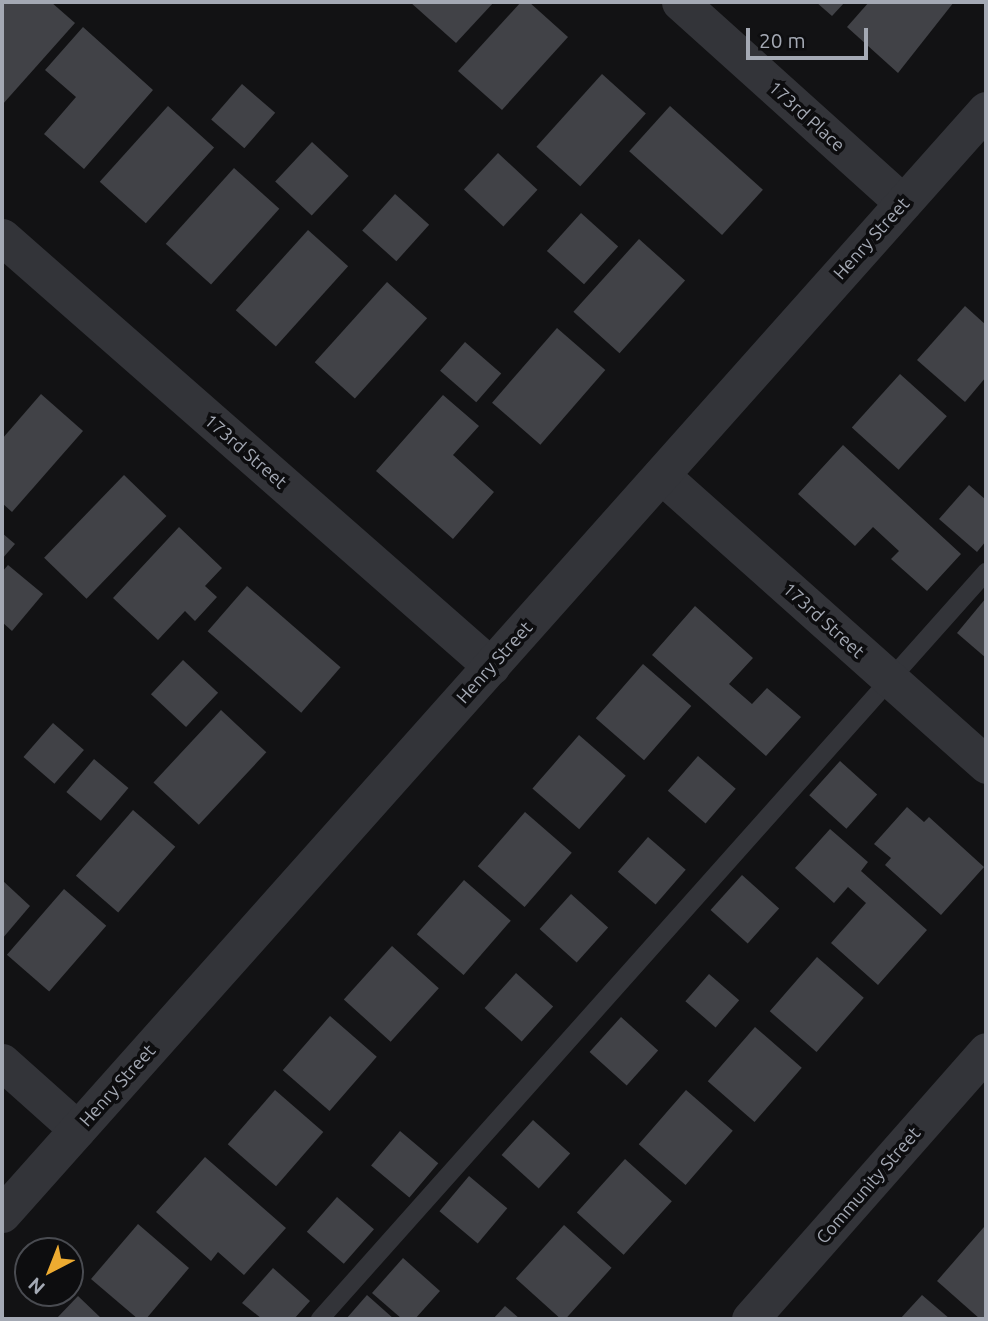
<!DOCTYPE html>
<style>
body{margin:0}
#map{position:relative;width:988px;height:1321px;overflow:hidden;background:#121214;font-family:Ubuntu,sans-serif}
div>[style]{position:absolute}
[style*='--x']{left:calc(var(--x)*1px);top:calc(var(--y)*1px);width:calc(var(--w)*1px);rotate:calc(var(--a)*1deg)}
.building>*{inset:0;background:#414247;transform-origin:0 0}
.service>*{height:18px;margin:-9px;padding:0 9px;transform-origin:9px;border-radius:9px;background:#333439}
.minor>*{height:37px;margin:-18.5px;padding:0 18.5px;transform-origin:18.5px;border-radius:18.5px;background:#333439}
span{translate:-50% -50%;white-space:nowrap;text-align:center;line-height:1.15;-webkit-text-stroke:7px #0d0d0f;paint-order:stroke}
.street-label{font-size:18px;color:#a4a9b4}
.frame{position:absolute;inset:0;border:4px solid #a4a9b4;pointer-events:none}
.north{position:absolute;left:14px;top:1237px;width:70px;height:70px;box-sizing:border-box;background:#0d0d0f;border:2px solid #494b51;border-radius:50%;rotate:222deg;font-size:19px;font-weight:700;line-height:28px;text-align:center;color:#a4a9b4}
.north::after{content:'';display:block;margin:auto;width:24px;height:32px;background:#edab31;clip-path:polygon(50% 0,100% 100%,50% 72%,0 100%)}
.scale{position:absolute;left:746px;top:28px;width:122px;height:32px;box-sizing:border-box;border:4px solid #a4a9b4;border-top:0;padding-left:9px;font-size:21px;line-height:24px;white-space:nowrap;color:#a4a9b4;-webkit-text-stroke:5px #0d0d0f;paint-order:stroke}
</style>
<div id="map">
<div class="building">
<i style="clip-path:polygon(2px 2px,51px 2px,75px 23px,2px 105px)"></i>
<i style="clip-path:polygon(410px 2px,494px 2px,456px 43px)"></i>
<i style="clip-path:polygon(521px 2px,529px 2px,568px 37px,502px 110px,458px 71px)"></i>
<i style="clip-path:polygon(816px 2px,845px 2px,832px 16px)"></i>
<i style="clip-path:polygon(869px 2px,954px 2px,898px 73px,847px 27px)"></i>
<i style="clip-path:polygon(83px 27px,153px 90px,84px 169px,44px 134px,76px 97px,45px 70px)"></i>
<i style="left:602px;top:74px;width:59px;height:98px;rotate:42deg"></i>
<i style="left:242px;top:84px;width:44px;height:47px;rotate:41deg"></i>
<i style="left:168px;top:106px;width:62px;height:102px;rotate:42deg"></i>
<i style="left:670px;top:106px;width:125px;height:61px;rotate:42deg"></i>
<i style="left:312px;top:142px;width:50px;height:54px;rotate:43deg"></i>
<i style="left:498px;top:153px;width:54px;height:50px;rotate:43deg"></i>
<i style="left:234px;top:168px;width:61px;height:102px;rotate:42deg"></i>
<i style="left:395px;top:194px;width:46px;height:49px;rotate:42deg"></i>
<i style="left:581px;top:213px;width:50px;height:51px;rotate:42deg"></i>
<i style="left:308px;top:230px;width:54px;height:108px;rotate:42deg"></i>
<i style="left:639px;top:239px;width:62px;height:98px;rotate:42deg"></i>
<i style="left:387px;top:282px;width:54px;height:108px;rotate:42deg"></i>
<i style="clip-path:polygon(965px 306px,986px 325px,986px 377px,965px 402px,917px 360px)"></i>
<i style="left:557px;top:328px;width:64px;height:99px;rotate:41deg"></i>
<i style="left:465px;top:342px;width:48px;height:38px;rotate:41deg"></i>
<i style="left:900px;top:374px;width:63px;height:72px;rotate:42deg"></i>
<i style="clip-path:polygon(41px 394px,83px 431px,12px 512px,2px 503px,2px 439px)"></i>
<i style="clip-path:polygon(443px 395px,479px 426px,453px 455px,494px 492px,453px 539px,376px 471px)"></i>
<i style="clip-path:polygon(843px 445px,961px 554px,927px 591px,891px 559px,899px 551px,873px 527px,855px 546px,798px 494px)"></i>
<i style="left:124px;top:475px;width:59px;height:115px;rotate:44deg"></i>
<i style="clip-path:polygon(969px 485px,986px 500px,986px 541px,977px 552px,939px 519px)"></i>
<i style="clip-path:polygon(179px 527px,222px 568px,205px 586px,217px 597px,195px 621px,185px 611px,158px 640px,113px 598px)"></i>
<i style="clip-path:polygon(2px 533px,15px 544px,2px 559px)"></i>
<i style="clip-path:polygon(8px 565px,43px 594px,12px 631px,2px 622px,2px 572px)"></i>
<i style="left:247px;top:586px;width:124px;height:60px;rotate:41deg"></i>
<i style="clip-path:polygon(986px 598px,986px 658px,957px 633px)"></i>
<i style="clip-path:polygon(695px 606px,753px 658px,729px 684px,752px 704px,767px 688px,801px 717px,766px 756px,652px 655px)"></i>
<i style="left:183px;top:660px;width:48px;height:47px;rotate:43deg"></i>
<i style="left:643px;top:664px;width:64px;height:72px;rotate:41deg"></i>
<i style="left:221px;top:710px;width:62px;height:99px;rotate:43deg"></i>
<i style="left:53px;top:723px;width:41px;height:45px;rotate:41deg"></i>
<i style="left:579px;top:735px;width:62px;height:71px;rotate:41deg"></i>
<i style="left:698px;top:756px;width:50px;height:46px;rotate:41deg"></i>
<i style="left:94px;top:759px;width:45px;height:43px;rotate:40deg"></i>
<i style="left:840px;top:761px;width:50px;height:46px;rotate:42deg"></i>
<i style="clip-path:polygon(907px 807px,924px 822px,929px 817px,984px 867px,941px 915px,885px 865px,891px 858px,874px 844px)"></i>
<i style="left:133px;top:810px;width:56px;height:87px;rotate:41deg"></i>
<i style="left:525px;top:812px;width:62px;height:72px;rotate:41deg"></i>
<i style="clip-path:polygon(830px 829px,868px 862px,861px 871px,927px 930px,878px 985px,831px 943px,866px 903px,848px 887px,834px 903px,795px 868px)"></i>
<i style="left:648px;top:837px;width:50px;height:46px;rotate:41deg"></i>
<i style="left:742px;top:875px;width:50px;height:47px;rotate:42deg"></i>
<i style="clip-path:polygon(2px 880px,30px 906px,2px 939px)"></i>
<i style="left:464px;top:880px;width:62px;height:72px;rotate:41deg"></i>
<i style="left:64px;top:889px;width:56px;height:87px;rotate:41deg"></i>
<i style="left:571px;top:894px;width:50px;height:47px;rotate:42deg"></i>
<i style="left:392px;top:946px;width:63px;height:72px;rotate:42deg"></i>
<i style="left:817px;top:957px;width:62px;height:72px;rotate:41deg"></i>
<i style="left:516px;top:973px;width:50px;height:47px;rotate:42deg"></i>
<i style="left:709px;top:974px;width:40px;height:36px;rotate:41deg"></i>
<i style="left:330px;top:1016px;width:62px;height:72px;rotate:41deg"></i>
<i style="left:621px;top:1017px;width:50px;height:47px;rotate:42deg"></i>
<i style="left:755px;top:1027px;width:62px;height:72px;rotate:41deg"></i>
<i style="left:275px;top:1090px;width:64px;height:72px;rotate:41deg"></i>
<i style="left:686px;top:1090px;width:62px;height:72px;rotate:41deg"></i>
<i style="left:533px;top:1120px;width:50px;height:47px;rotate:42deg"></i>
<i style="left:400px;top:1131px;width:50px;height:45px;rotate:40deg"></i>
<i style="clip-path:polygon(205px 1157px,286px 1228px,244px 1275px,218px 1252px,211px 1261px,156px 1212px)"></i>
<i style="left:625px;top:1159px;width:63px;height:72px;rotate:42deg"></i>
<i style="left:469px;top:1176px;width:50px;height:46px;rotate:40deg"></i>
<i style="left:337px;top:1197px;width:49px;height:46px;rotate:41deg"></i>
<i style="clip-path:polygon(138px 1224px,189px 1268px,146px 1319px,138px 1319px,91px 1279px)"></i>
<i style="left:564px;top:1225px;width:64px;height:72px;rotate:42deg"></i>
<i style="clip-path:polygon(984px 1227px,986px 1319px,980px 1319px,937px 1281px)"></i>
<i style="clip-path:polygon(403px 1258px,440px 1291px,415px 1319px,402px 1319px,372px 1293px)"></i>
<i style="clip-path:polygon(273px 1268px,310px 1301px,294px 1319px,262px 1319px,242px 1303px)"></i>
<i style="clip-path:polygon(367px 1295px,394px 1319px,346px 1319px)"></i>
<i style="clip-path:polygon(922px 1295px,950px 1319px,900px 1319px)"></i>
<i style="clip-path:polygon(78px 1296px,102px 1319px,56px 1319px)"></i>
<i style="clip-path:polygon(505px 1306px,520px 1319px,493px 1319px)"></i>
</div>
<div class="service">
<i style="--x:320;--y:1319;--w:1001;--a:-48.28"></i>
</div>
<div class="minor">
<i style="--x:680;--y:2;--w:300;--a:42"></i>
<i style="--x:2;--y:237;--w:651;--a:41.26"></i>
<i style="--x:661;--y:475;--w:436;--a:41.7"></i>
<i style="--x:2;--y:1062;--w:101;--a:41.8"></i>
<i style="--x:2;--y:1214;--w:1479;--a:-48.29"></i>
<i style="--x:750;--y:1319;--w:357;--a:-48.6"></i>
</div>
<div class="street-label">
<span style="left:807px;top:116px;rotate:42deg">173rd Place</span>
<span style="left:871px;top:238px;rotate:-48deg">Henry Street</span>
<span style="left:246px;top:451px;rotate:41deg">173rd Street</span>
<span style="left:824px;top:620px;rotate:42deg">173rd Street</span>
<span style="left:494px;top:662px;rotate:-48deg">Henry Street</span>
<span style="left:117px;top:1085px;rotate:-48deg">Henry Street</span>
<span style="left:868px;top:1185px;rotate:-49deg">Community Street</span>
</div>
<div class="frame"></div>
<div class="north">N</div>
<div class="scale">20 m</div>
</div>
